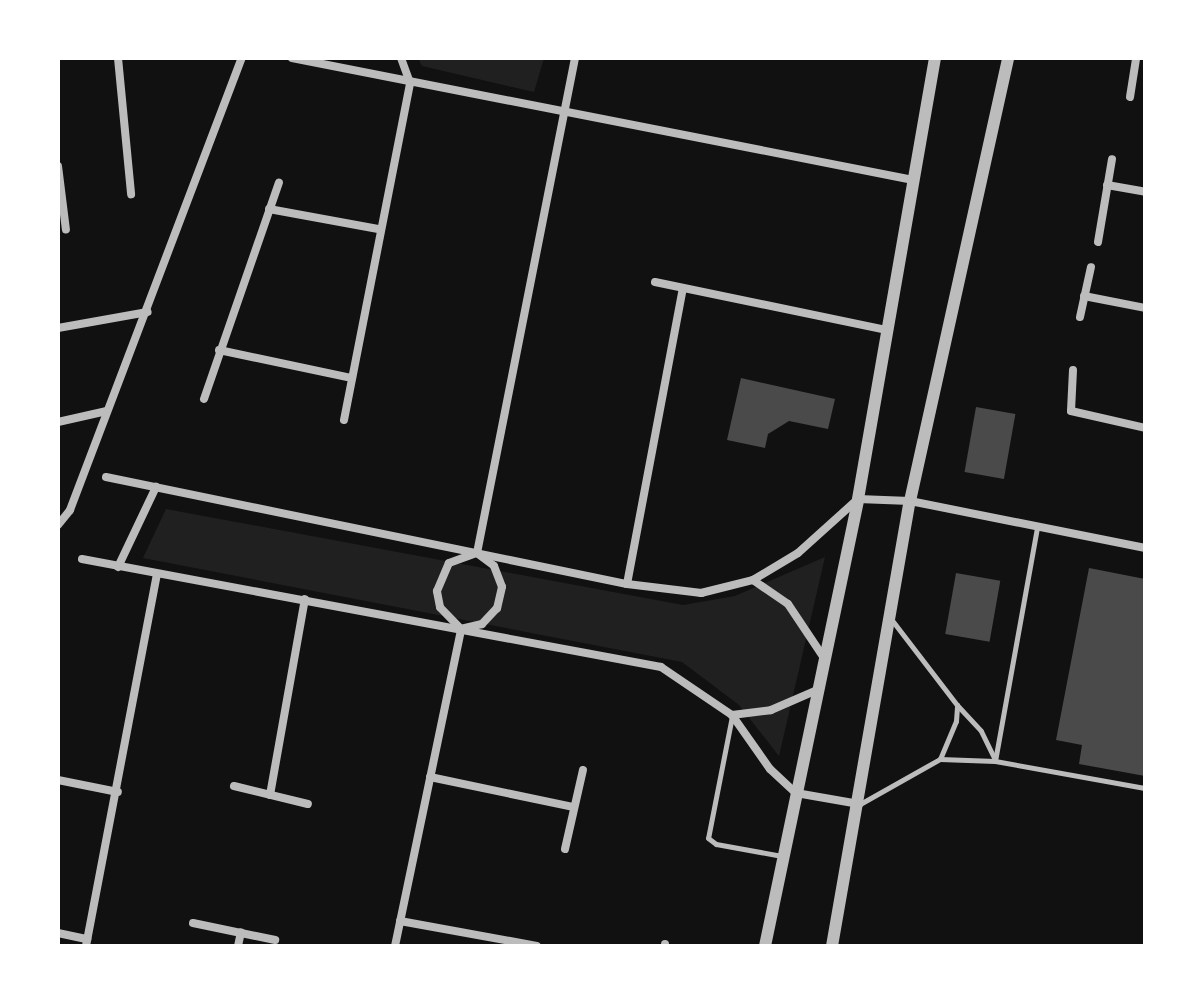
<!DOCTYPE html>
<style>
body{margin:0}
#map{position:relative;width:1203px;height:1004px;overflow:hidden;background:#111;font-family:"Noto Sans",sans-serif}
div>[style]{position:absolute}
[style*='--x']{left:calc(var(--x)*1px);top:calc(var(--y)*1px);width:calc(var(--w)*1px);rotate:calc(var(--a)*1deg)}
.green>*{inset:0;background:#202020}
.building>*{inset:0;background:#4a4a4a;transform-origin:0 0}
.service>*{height:5px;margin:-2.5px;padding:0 2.5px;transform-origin:2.5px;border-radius:2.5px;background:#bcbcbc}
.minor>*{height:8px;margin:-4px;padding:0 4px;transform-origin:4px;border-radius:4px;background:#bcbcbc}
.tertiary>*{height:12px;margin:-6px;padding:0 6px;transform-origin:6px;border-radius:6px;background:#bcbcbc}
span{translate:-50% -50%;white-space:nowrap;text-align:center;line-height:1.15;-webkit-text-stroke:6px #fff;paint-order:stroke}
.frame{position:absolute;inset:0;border:60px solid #fff;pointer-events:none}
</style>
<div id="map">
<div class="green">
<i style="clip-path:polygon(418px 58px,544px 58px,534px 92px,422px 66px)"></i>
<i style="clip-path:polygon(166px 509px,683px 605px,735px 596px,825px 557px,779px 756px,739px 705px,682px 662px,143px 558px)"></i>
</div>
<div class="building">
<i style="clip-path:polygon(741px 378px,835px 399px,828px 429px,789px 421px,768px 434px,765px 448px,727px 440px)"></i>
<i style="left:976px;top:407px;width:40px;height:66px;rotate:10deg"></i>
<i style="clip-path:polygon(1089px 568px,1145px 579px,1145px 776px,1079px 764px,1082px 745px,1056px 740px)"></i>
<i style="left:956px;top:573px;width:45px;height:62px;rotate:10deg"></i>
</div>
<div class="service">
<i style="--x:957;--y:705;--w:35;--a:47"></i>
<i style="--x:981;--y:731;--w:32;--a:64"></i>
<i style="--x:732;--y:716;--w:124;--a:101.1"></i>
<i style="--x:708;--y:838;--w:10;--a:37"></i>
<i style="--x:716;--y:844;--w:67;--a:10.3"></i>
<i style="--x:940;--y:759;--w:55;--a:2.1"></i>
<i style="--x:995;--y:761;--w:152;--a:10.2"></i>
<i style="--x:995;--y:761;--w:237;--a:-79.8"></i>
<i style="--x:860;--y:804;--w:92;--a:-29.4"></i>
<i style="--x:940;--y:759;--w:41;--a:-67.2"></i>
<i style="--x:956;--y:721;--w:16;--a:-86"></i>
<i style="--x:957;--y:705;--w:108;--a:-127.5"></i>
</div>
<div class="minor">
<i style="--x:118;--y:58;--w:137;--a:84.5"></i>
<i style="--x:292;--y:58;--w:633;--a:11.11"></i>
<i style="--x:401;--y:58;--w:27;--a:70"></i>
<i style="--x:1130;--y:97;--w:39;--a:-81"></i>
<i style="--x:58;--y:166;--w:64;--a:82.9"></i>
<i style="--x:1107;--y:185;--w:39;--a:10"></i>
<i style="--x:269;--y:209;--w:111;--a:10.4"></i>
<i style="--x:1098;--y:242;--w:84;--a:-80.4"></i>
<i style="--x:655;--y:282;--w:237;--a:11.7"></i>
<i style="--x:1084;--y:296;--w:62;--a:11.1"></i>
<i style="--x:1080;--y:317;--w:51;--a:-77.6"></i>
<i style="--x:58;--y:328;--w:91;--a:-10.1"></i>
<i style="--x:219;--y:350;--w:136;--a:11.9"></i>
<i style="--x:1073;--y:370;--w:41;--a:92.8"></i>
<i style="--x:1071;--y:411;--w:76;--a:12.9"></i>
<i style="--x:204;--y:399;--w:229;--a:-70.9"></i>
<i style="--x:344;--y:420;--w:343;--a:-78.9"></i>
<i style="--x:58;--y:422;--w:50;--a:-12.7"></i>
<i style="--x:106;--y:477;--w:532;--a:11.61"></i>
<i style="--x:627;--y:584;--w:75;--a:6.9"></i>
<i style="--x:701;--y:593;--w:54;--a:-14"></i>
<i style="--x:753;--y:580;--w:52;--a:-31"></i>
<i style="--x:798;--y:553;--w:81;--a:-42"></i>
<i style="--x:858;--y:499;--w:52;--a:2.2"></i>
<i style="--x:910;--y:501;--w:240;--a:11.3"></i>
<i style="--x:58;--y:525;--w:19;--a:-51"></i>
<i style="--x:70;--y:510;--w:484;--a:-69.2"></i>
<i style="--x:477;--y:553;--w:505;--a:-78.8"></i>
<i style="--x:477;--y:553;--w:21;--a:37"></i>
<i style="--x:494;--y:566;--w:22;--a:69"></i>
<i style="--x:502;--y:587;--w:22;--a:103"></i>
<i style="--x:497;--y:608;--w:22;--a:133"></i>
<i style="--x:482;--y:624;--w:22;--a:167"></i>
<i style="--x:461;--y:629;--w:30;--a:-134"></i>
<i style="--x:440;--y:607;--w:16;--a:-101"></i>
<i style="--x:437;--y:591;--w:30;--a:-67"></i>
<i style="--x:449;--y:563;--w:30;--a:-20"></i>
<i style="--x:82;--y:559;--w:589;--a:10.57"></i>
<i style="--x:661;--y:667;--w:86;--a:34.1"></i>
<i style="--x:732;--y:715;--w:66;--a:54.9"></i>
<i style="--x:770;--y:769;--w:35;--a:43"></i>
<i style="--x:796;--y:793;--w:64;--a:9.9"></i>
<i style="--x:118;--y:567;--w:89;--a:-64.6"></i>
<i style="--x:753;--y:580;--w:42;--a:34.4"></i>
<i style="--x:788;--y:604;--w:65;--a:56.3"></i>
<i style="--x:627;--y:584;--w:301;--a:-79.3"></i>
<i style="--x:732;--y:715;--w:39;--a:-7"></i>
<i style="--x:771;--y:710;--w:50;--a:-23.5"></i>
<i style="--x:430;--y:777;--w:147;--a:11.8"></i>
<i style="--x:58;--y:780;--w:61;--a:11.3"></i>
<i style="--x:234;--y:786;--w:76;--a:13.7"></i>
<i style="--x:270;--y:795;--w:199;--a:-79.9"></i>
<i style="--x:565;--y:849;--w:81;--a:-77.2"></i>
<i style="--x:400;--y:921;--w:139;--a:10.3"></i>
<i style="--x:193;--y:923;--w:84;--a:11.7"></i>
<i style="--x:58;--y:933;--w:30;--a:12"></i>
<i style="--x:86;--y:946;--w:378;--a:-79.2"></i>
<i style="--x:238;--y:946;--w:14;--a:-78"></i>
<i style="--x:395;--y:946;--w:324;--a:-78.2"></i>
<i style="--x:665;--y:946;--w:2;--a:-90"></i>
</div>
<div class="tertiary">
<i style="--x:765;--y:946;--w:457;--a:-78.2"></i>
<i style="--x:858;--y:499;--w:448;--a:-80.1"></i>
<i style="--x:832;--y:946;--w:452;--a:-80.1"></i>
<i style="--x:910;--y:501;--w:454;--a:-77.5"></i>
</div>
<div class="frame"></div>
</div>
